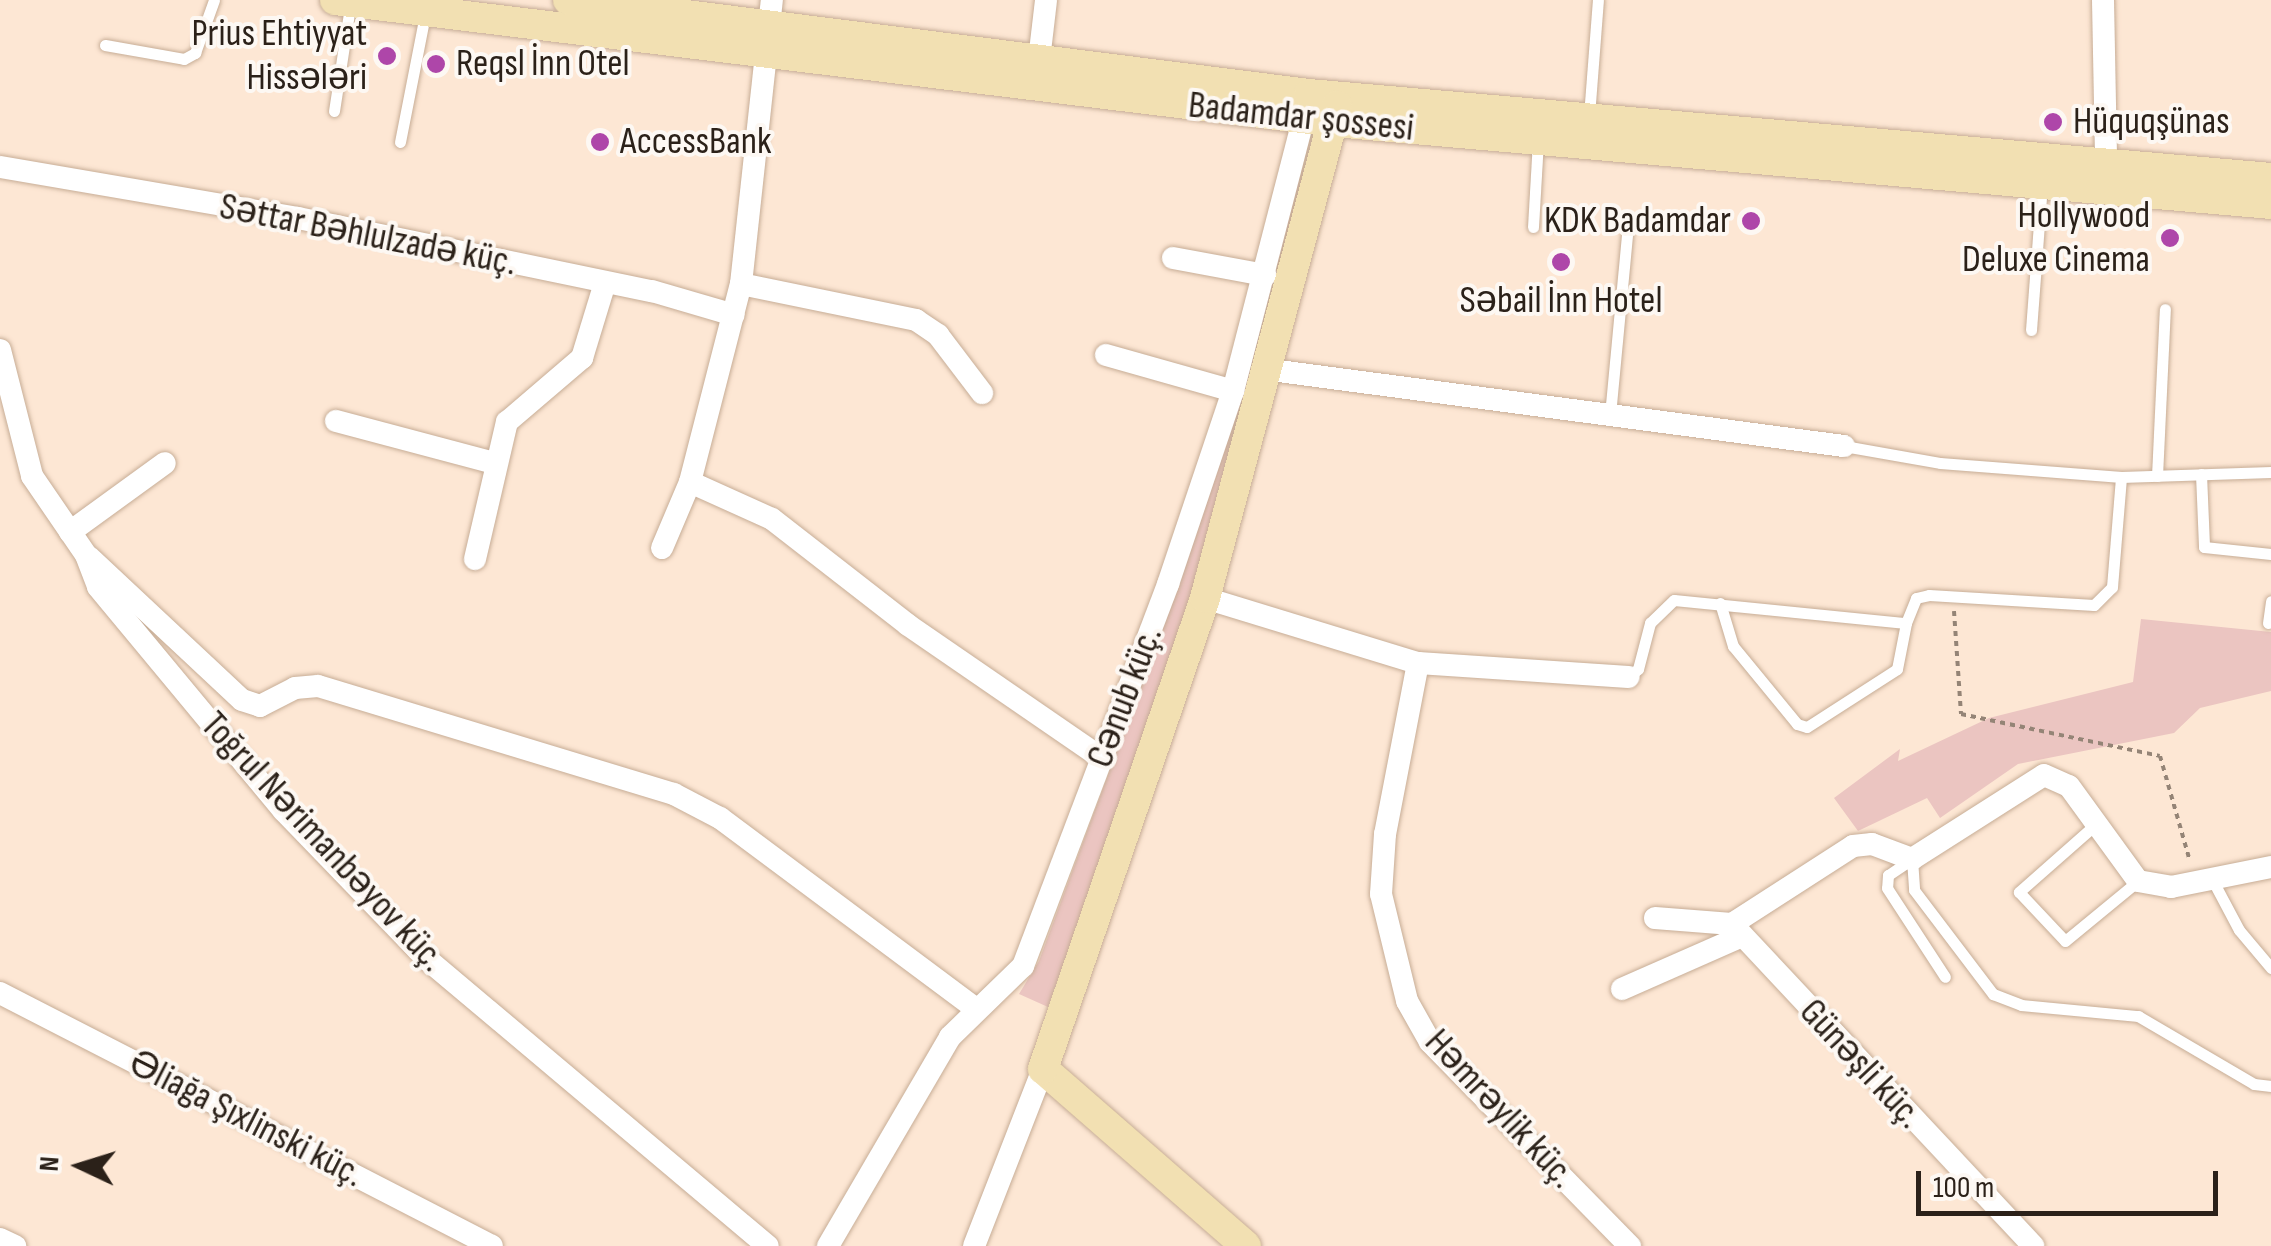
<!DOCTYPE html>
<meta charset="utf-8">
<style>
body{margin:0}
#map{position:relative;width:2271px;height:1246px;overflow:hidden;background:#fde7d4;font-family:"Sofia Sans Condensed",sans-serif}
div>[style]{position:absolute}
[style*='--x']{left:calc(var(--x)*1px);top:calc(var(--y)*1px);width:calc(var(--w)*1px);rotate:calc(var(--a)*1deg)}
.green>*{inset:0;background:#ebc5c1}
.path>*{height:4px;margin-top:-2px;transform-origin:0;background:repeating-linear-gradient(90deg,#948476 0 5px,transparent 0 10px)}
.roads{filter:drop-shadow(0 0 2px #c7ad96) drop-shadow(0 0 2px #c7ad96)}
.lane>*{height:11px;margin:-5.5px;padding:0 5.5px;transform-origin:5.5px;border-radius:5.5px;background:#fff}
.street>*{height:22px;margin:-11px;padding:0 11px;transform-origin:11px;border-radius:11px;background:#fff}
.secondary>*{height:30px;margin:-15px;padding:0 15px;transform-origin:15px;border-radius:15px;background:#f2e0b2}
.dots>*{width:28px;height:28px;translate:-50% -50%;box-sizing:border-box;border:5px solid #fdf8f3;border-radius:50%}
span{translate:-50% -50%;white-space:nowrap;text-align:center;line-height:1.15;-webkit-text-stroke:8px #fdf8f3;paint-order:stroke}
.poi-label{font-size:38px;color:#2b2119}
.right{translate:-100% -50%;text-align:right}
.left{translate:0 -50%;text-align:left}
.street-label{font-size:38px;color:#2b2119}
.north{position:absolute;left:30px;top:1116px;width:100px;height:100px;-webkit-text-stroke:8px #fdf8f3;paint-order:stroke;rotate:274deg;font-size:28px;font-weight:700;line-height:40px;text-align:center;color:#2b2119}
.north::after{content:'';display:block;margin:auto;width:35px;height:45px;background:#2b2119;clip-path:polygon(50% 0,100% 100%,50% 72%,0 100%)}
.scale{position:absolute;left:1916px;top:1171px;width:302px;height:45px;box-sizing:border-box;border:5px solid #2b2119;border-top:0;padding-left:12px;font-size:30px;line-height:35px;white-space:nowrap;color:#2b2119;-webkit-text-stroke:8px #fdf8f3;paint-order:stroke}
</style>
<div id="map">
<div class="green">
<i style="clip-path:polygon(1301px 169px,1310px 172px,1269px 331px,1166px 680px,1048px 1007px,1019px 994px,1039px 961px,1178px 586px)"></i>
<i style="clip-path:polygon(2141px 619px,2271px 632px,2271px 691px,2200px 708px,2174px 733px,2018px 764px,1940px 818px,1927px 798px,1858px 831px,1834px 798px,1900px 749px,1898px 761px,1989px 718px,2133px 682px)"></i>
</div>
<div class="path">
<i style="--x:1954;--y:611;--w:103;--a:86.1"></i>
<i style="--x:1961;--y:714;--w:203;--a:11.9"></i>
<i style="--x:2160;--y:756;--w:109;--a:74.1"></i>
</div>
<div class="roads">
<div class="lane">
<i style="--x:105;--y:45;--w:80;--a:10"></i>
<i style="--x:184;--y:59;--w:13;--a:-29"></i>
<i style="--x:195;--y:53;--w:56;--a:-70.3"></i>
<i style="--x:334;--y:111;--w:106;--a:-81.3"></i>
<i style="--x:1589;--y:116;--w:116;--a:-85.6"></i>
<i style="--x:400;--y:142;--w:129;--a:-78.9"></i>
<i style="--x:1533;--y:227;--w:86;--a:-86.7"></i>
<i style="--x:2031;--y:330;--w:146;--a:-85.7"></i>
<i style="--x:1610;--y:415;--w:193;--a:-84.6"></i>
<i style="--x:1844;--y:446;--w:97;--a:10"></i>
<i style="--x:1940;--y:463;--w:182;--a:4.4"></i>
<i style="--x:2121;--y:477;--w:150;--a:-1.9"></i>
<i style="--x:2201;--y:474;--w:73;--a:87.6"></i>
<i style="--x:2204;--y:547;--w:67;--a:6"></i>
<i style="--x:2157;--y:476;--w:167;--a:-87.3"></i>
<i style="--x:1720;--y:603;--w:45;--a:73.2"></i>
<i style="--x:1733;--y:646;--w:101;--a:50.6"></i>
<i style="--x:1797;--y:724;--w:10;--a:17"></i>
<i style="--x:1807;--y:727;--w:107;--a:-32.8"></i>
<i style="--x:1897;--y:669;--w:47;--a:-78.9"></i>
<i style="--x:2268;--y:623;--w:22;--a:-82"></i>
<i style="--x:1629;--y:677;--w:12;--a:-42"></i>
<i style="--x:1638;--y:669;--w:48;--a:-75.4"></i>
<i style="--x:1650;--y:623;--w:33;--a:-44"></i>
<i style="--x:1674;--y:600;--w:233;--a:5.7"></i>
<i style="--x:1906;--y:623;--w:27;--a:-68"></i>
<i style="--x:1916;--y:598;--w:13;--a:-13"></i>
<i style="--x:1929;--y:595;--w:165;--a:3.5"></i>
<i style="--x:2094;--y:605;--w:25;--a:-45"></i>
<i style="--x:2112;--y:587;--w:110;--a:-85.3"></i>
<i style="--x:2096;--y:824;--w:103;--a:138.6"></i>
<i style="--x:2019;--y:892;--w:67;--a:46.8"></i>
<i style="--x:2065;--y:941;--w:94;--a:-39.4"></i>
<i style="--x:1912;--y:859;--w:31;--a:86"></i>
<i style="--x:1914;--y:890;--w:131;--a:52.8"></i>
<i style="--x:1993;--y:994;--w:30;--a:21"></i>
<i style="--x:2021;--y:1005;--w:118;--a:5.4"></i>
<i style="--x:2138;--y:1016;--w:134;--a:30.4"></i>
<i style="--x:2254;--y:1084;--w:17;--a:7"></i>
<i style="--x:1912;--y:859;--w:29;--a:146"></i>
<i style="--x:1888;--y:875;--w:13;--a:94"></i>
<i style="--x:1887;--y:888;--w:106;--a:56.9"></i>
<i style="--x:2213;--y:881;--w:55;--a:62"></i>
<i style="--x:2239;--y:930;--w:50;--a:49.9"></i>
</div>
<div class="street">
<i style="--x:2103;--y:0;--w:162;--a:88.9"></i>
<i style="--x:1039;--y:60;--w:60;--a:-83.3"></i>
<i style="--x:0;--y:167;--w:302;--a:9.7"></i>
<i style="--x:298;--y:218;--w:361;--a:11.7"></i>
<i style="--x:652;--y:291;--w:85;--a:16.3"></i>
<i style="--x:1173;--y:258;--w:94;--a:10.5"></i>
<i style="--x:741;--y:284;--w:179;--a:11.6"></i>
<i style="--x:916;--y:320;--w:27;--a:34"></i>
<i style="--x:938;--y:335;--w:73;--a:52.8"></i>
<i style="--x:0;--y:350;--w:130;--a:75.7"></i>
<i style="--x:32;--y:476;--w:96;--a:55.6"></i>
<i style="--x:86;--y:555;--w:34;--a:69"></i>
<i style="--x:98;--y:587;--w:291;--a:50.3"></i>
<i style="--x:284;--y:811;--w:207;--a:46"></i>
<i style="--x:428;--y:960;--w:444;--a:40.1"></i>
<i style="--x:1106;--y:355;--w:132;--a:15.8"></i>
<i style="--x:1271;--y:370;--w:578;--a:7.56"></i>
<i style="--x:336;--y:421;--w:163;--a:14.9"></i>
<i style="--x:690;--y:482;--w:90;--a:24.3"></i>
<i style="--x:772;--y:519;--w:172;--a:37.9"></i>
<i style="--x:908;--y:625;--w:237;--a:34.5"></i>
<i style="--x:70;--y:532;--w:117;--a:-36"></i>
<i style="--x:662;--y:548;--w:72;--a:-67"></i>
<i style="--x:690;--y:482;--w:204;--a:-75.6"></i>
<i style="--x:741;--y:284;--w:286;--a:-83.8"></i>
<i style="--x:89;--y:557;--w:209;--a:43.1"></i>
<i style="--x:242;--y:700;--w:19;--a:18"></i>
<i style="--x:260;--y:706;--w:39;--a:-27"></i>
<i style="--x:295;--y:688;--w:23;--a:-5"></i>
<i style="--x:318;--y:686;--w:372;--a:16.9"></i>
<i style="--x:674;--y:794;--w:52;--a:27.6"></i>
<i style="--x:720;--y:818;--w:319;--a:36.7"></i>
<i style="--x:475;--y:559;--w:141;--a:-76.9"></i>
<i style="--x:507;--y:422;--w:99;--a:-40.5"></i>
<i style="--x:582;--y:358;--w:78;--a:-73"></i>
<i style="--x:1205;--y:598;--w:223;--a:17"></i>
<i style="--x:1418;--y:663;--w:211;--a:3.8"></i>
<i style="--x:1418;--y:663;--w:174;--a:100.9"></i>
<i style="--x:1385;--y:834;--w:60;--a:93.8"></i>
<i style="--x:1381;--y:894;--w:110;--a:76.3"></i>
<i style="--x:1407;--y:1001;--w:47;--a:60.7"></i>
<i style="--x:1430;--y:1042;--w:286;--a:45.6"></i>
<i style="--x:1655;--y:918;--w:77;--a:4.5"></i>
<i style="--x:1732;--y:924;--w:144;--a:-32.8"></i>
<i style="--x:1853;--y:846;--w:19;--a:-6"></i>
<i style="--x:1872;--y:844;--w:43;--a:20.6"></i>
<i style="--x:1912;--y:859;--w:156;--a:-32.5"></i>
<i style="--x:2044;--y:775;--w:27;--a:24"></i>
<i style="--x:2069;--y:786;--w:117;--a:54"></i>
<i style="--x:2138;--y:881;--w:34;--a:10"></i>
<i style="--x:2171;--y:887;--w:102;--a:-11.3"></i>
<i style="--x:1732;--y:924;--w:441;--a:46.9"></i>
<i style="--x:1622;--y:989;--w:131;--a:-23.8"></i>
<i style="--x:0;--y:993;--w:553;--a:27.21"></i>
<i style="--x:0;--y:1239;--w:17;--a:25"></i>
<i style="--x:828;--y:1246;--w:242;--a:-59.7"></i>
<i style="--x:950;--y:1037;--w:102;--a:-44.2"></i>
<i style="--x:1023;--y:966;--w:409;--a:-69.2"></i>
<i style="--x:1168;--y:584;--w:204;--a:-71.4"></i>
<i style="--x:1233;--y:391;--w:295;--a:-75.5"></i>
<i style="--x:974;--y:1246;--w:190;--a:-68.7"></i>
</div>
<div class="secondary">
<i style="--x:335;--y:0;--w:1006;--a:6.96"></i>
<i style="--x:1334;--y:122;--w:941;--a:5"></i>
<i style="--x:568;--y:0;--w:747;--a:7.23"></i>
<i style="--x:1309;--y:94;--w:966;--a:4.99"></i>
<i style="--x:1246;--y:1246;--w:269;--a:-138.9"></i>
<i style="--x:1043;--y:1069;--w:498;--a:-71"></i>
<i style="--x:1205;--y:598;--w:510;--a:-75.01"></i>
</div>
</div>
<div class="dots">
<i style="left:387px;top:56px;background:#ae46a9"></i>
<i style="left:436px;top:64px;background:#ae46a9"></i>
<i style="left:2053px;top:122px;background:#ae46a9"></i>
<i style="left:600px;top:142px;background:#ae46a9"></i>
<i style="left:1751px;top:221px;background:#ae46a9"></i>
<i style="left:2170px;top:238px;background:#ae46a9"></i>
<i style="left:1561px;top:262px;background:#ae46a9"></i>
</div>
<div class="poi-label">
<span class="right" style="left:367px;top:56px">Prius Ehtiyyat<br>Hissәlәri</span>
<span class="left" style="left:456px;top:64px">Reqsl İnn Otel</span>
<span class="left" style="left:2073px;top:122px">Hüquqşünas</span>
<span class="left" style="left:620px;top:142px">AccessBank</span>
<span class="right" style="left:2150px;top:238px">Hollywood<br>Deluxe Cinema</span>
<span class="right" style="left:1731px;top:221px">KDK Badamdar</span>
<span style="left:1561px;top:301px">Səbail İnn Hotel</span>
</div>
<div class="street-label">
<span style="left:1301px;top:117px;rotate:6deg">Badamdar şossesi</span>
<span style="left:368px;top:235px;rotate:11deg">Səttar Bəhlulzadə küç.</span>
<span style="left:1125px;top:697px;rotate:-69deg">Cənub küç.</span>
<span style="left:323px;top:842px;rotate:47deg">Toğrul Nərimanbəyov küç.</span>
<span style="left:1861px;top:1064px;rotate:47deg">Günəşli küç.</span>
<span style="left:1500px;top:1109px;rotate:47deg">Həmrəylik küç.</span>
<span style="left:246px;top:1119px;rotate:27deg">Əliağa Şıxlinski küç.</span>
</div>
<div class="north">N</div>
<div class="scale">100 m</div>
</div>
